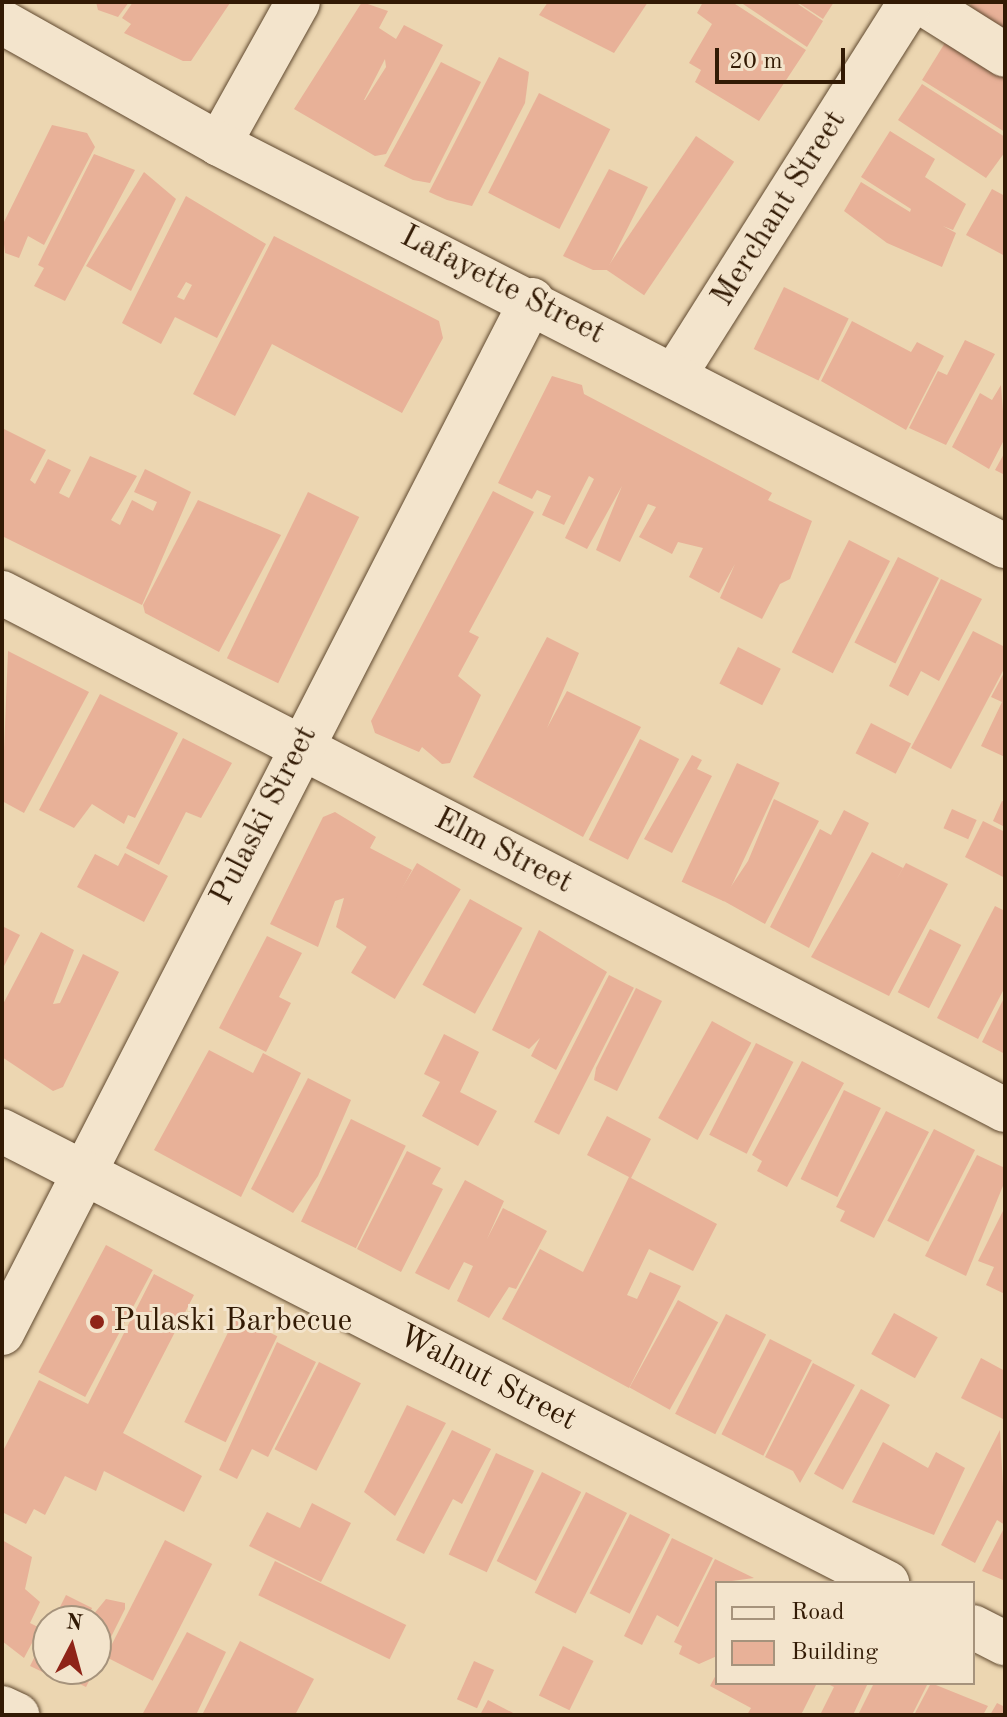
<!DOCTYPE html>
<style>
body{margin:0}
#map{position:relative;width:1007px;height:1717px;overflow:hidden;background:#ecd6b1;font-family:"Old Standard TT",serif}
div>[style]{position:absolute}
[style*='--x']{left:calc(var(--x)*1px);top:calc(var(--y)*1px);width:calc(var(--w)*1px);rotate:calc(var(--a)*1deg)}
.building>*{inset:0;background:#e8b198;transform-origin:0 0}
.roads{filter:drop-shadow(0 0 2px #60492f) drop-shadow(0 0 2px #60492f)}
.minor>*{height:44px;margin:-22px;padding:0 22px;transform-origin:22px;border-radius:22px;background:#f3e4cc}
.tertiary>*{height:44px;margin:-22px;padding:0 22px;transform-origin:22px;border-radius:22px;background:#f3e4cc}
.dots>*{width:22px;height:22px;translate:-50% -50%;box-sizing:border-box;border:4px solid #f3e4cc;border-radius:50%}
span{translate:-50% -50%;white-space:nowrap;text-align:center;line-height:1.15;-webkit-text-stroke:6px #f3e4cc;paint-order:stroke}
.street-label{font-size:32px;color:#321a04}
.poi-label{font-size:32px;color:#321a04}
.left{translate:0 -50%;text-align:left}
.frame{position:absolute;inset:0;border:4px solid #321a04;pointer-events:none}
.legend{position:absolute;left:715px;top:1581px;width:260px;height:104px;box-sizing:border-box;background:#f3e4cc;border:2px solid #a6937c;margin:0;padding:10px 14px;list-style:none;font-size:24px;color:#321a04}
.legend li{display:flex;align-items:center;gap:16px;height:40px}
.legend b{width:40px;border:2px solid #a6937c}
.north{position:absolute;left:32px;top:1605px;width:80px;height:80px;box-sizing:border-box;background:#f3e4cc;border:2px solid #a6937c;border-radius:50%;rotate:6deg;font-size:22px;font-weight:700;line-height:32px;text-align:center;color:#321a04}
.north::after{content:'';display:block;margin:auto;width:28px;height:36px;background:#8f2418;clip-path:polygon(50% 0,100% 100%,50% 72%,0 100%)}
.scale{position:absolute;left:715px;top:48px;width:130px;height:36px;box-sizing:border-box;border:4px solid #321a04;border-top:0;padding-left:10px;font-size:24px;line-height:28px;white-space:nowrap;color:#321a04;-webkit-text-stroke:6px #f3e4cc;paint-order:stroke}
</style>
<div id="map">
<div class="building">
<i style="clip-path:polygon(96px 2px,129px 2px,118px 17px,98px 10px)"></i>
<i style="clip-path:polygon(133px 2px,229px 2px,230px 3px,191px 61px,183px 61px,124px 33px,131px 24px,122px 18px)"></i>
<i style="clip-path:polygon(evenodd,362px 2px,388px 11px,379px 28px,396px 39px,404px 25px,443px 45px,386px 154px,375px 156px,294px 109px,362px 2px,385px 59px,386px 67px,365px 100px,364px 100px,385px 59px)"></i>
<i style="clip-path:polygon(548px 2px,648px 2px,614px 53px,539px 15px)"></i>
<i style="clip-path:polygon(703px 2px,732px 2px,806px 50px,759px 121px,695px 82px,701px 70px,689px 63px,712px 24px,697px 13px)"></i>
<i style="clip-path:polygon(740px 2px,795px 2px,823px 21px,807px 47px)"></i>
<i style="clip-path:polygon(797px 2px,834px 2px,823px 19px)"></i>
<i style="clip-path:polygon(972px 2px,1005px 2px,1005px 34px,968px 9px)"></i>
<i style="clip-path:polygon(948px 38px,1005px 75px,1005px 132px,922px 80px)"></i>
<i style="clip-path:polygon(499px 57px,529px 72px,525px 103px,472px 206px,447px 200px,429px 192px)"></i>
<i style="clip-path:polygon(441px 62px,481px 82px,430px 183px,413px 180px,384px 166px)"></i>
<i style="clip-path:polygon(922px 84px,1005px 137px,1005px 152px,986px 178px,898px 120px)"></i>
<i style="left:539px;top:93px;width:80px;height:112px;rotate:27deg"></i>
<i style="clip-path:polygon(52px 125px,87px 133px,95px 147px,44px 245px,28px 236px,19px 258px,5px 253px,2px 226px)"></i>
<i style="clip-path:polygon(890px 131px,935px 159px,925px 177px,966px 204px,953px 230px,943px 226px,956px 233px,942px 267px,887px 243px,844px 211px,861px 182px,910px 212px,911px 209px,861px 177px)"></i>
<i style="left:696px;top:136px;width:46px;height:161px;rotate:34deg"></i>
<i style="clip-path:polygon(94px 154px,135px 170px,65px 301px,34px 286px,44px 268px,38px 265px)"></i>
<i style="clip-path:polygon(609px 169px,648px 187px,607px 270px,593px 270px,563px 256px)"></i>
<i style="clip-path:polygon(144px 172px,176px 199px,131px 291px,86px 266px)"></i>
<i style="clip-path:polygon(992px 189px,1005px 196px,1005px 256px,966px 235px)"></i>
<i style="clip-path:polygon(evenodd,186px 196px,266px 244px,217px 338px,175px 317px,161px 344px,122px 323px,186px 196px,186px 282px,192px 285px,184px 300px,177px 297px,186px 282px)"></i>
<i style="clip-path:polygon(274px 236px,439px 321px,443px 338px,402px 413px,272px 344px,235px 416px,193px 394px)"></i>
<i style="left:784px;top:287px;width:72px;height:69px;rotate:26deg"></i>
<i style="clip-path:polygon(852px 321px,911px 352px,917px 342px,944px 356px,906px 430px,821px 381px)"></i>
<i style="clip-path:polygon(965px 340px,995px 354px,946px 445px,909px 428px,938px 371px,947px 375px)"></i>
<i style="clip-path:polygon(552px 376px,582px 385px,584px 394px,772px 493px,768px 500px,812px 521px,790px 579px,780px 584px,762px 619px,720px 598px,735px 564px,719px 593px,689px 577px,703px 548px,678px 542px,672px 554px,639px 537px,656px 507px,648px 504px,620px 562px,596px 550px,622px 486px,587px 549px,565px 538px,594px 479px,589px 476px,564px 525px,542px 515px,551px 496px,537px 490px,532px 499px,498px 483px)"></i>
<i style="clip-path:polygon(1001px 385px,1005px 438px,989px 469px,952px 447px,980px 393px,992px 400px)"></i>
<i style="clip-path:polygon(2px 428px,46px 450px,30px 480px,35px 484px,48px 459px,71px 470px,59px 493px,69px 498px,90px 456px,137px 476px,111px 520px,120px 525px,132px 500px,153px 511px,157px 502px,134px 492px,145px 469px,191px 492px,142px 605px,2px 536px)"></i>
<i style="clip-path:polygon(1005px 452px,1005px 475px,995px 470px)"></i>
<i style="clip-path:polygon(493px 491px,534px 512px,469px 632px,479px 637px,458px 676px,481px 695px,450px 763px,442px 764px,422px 747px,419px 752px,375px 733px,371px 721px)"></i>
<i style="left:308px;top:492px;width:57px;height:185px;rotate:26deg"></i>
<i style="clip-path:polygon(198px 500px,281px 535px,219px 652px,145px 613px,143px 605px)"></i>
<i style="left:849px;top:540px;width:46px;height:126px;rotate:27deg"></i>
<i style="left:898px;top:557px;width:46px;height:96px;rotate:27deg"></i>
<i style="clip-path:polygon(941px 579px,982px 599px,939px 681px,921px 671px,908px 696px,889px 686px)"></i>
<i style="clip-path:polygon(973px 631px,1005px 647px,1005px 667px,951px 769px,911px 748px)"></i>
<i style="clip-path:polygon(547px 637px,579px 653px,547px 728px,567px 691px,641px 727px,583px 837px,473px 777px)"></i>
<i style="left:738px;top:647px;width:48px;height:41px;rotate:27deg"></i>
<i style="clip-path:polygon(8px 651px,89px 692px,24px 813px,2px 801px)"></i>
<i style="clip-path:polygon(1005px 671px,1005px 757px,981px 746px,1002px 702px,991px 697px)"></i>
<i style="clip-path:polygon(100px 694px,178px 733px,135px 818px,128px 815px,124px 824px,92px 804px,74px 828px,39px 810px)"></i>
<i style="left:871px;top:723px;width:45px;height:34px;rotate:27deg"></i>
<i style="clip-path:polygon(183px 738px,232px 763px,201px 818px,186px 812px,159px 865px,126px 848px)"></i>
<i style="left:640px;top:739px;width:44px;height:113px;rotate:27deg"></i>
<i style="clip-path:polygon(692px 755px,702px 760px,697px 769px,712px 776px,672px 853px,644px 839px)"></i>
<i style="left:737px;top:763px;width:47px;height:131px;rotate:25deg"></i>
<i style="clip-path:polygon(774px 799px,819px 821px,765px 924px,722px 900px,748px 861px)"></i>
<i style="clip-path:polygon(1002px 801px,1005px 802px,1005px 827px,993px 821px)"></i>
<i style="left:952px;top:809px;width:27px;height:21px;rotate:24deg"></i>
<i style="clip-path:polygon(844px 810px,869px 823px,809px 948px,770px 927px,820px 829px,831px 835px)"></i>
<i style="clip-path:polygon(335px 812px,376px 837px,370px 848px,412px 870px,370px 949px,336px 927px,344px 898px,335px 901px,318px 947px,270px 924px,323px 817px)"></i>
<i style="clip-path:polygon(983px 821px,1005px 832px,1005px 878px,965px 857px)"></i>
<i style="clip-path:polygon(872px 852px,903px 868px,894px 884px,906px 863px,948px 884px,889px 996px,811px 957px)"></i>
<i style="clip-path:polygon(125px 853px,168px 876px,144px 922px,77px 887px,95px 854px,118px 866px)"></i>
<i style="left:417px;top:863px;width:51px;height:128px;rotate:31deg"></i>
<i style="left:470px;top:899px;width:60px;height:98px;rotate:29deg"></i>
<i style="clip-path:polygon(995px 906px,1005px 911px,1005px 987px,978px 1039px,937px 1018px)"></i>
<i style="clip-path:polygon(2px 926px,20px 935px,2px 970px)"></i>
<i style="left:930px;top:929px;width:35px;height:71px;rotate:27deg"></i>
<i style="clip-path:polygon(539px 930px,607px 972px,556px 1070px,531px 1056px,540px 1038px,529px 1049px,492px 1030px)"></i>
<i style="clip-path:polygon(41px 932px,74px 950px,53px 1004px,60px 1003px,83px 954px,119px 972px,63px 1087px,53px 1091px,2px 1057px,2px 1006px)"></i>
<i style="clip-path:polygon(267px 936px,302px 953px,279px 997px,291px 1003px,266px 1052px,219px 1028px)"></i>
<i style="left:609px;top:975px;width:28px;height:165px;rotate:27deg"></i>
<i style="clip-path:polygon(636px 988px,662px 1001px,617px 1091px,594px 1080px,596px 1068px)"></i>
<i style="clip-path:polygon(1005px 996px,1005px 1054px,982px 1042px)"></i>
<i style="left:712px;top:1021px;width:45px;height:111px;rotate:29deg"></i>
<i style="clip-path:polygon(444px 1034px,479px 1052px,460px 1092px,497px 1111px,478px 1146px,422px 1116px,440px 1082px,424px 1074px)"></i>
<i style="left:756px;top:1043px;width:42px;height:103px;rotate:27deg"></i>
<i style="clip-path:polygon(209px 1050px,253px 1073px,263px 1053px,301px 1073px,241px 1197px,154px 1150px)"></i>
<i style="clip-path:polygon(802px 1061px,844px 1083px,787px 1187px,757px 1171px,762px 1161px,752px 1155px)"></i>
<i style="clip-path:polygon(308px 1078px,351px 1100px,318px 1176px,293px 1213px,251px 1189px)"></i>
<i style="left:844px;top:1090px;width:41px;height:99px;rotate:26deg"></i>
<i style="clip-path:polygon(886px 1111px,929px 1132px,874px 1238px,840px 1221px,845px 1211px,836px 1207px)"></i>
<i style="clip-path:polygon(607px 1116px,651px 1139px,631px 1178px,717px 1224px,693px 1271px,649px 1249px,627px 1295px,637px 1299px,650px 1272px,681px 1286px,629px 1388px,502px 1319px,540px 1249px,583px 1272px,629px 1177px,587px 1155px)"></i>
<i style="left:351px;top:1119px;width:61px;height:114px;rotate:26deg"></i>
<i style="left:934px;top:1129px;width:46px;height:103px;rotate:27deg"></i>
<i style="clip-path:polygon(407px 1151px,441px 1168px,432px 1184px,443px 1189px,401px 1272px,357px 1249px)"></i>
<i style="clip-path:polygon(977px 1155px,1005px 1168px,1005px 1181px,966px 1276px,925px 1256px)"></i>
<i style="clip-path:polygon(465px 1180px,504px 1201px,487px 1239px,503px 1208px,547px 1231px,516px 1289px,509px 1287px,489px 1318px,457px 1301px,473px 1266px,464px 1262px,449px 1290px,415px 1273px)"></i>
<i style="clip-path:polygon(1005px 1207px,1005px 1294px,986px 1285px,994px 1267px,978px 1261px)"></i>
<i style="left:106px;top:1245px;width:53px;height:144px;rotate:28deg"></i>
<i style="clip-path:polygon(154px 1274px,194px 1295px,123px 1433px,202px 1476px,184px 1512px,104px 1471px,96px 1491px,65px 1476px,45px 1515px,34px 1509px,26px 1524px,2px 1512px,2px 1453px,39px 1380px,88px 1404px)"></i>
<i style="left:678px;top:1300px;width:46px;height:100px;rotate:29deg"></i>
<i style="left:894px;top:1313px;width:50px;height:47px;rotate:29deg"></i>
<i style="left:726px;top:1314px;width:45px;height:112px;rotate:27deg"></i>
<i style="left:236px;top:1316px;width:46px;height:118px;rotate:26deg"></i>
<i style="left:770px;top:1339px;width:47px;height:107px;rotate:27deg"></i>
<i style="clip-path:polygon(277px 1342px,316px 1362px,268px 1457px,252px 1449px,237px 1479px,219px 1470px)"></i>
<i style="clip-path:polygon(981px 1358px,1005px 1371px,1005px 1420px,961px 1398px)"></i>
<i style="left:319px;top:1362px;width:47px;height:98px;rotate:27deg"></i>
<i style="clip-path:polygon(813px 1363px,855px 1385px,800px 1483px,793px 1471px,765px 1457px)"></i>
<i style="left:861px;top:1389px;width:33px;height:97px;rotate:29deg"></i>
<i style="clip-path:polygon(407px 1405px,446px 1423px,395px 1516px,364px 1492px)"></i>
<i style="clip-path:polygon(452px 1430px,491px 1449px,462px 1504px,453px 1499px,424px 1554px,396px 1540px)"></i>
<i style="clip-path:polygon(1000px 1430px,1005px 1525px,997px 1520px,975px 1563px,941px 1545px)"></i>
<i style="clip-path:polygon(883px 1442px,928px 1468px,936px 1452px,965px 1468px,934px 1535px,852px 1502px)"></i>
<i style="left:496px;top:1453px;width:42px;height:112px;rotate:25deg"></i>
<i style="left:542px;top:1472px;width:44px;height:100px;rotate:27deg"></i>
<i style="left:586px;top:1492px;width:46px;height:113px;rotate:27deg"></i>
<i style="clip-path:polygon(312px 1503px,351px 1523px,321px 1582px,249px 1546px,267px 1512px,300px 1528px)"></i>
<i style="left:630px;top:1514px;width:45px;height:89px;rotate:27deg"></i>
<i style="clip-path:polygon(1005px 1526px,1005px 1579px,1003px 1580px,982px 1571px)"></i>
<i style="clip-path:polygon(672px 1538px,713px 1558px,678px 1627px,657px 1615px,642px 1645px,624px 1636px)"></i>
<i style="clip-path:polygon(2px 1540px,32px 1557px,25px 1589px,40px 1602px,30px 1623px,40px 1628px,24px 1658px,2px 1641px)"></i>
<i style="left:165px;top:1540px;width:53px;height:131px;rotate:27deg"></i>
<i style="clip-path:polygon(715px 1559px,754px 1578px,717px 1583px,717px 1656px,699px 1664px,679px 1654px,682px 1646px,674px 1642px)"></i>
<i style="left:275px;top:1561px;width:146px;height:38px;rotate:26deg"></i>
<i style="clip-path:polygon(66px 1595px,92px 1608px,86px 1621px,53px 1621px)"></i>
<i style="clip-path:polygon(106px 1599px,125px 1603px,125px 1609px,96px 1667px,96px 1621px,88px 1621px)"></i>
<i style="clip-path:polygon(48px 1630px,48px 1669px,62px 1669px,55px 1678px,30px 1666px)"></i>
<i style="clip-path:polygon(187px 1632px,226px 1652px,196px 1715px,142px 1715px)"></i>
<i style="clip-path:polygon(240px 1641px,314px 1679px,295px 1715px,202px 1715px)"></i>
<i style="left:563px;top:1646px;width:34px;height:55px;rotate:26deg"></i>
<i style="left:474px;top:1661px;width:22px;height:42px;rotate:24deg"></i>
<i style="clip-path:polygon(64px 1669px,95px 1669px,86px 1687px,61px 1675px)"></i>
<i style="clip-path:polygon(717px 1673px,717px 1683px,817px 1683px,801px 1715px,747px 1715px,751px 1708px,710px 1686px)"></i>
<i style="clip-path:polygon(826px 1683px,868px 1683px,853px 1715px,820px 1715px,834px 1687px)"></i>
<i style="clip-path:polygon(874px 1683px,928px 1683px,912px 1715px,858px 1715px)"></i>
<i style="clip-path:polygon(931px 1683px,988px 1706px,983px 1715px,914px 1715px)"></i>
<i style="clip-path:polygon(488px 1700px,517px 1715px,480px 1715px)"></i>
<i style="clip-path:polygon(997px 1703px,1005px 1707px,1005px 1715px,990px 1715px)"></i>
</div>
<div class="roads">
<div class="minor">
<i style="--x:921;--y:2;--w:99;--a:32.2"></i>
<i style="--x:219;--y:144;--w:162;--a:-60.9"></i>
<i style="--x:674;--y:376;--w:442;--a:-57.7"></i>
<i style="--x:2;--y:593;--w:1128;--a:27.27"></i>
<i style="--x:2;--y:1333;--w:1161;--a:-62.84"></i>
<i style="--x:2;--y:1708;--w:17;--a:25"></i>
</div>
<div class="tertiary">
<i style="--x:2;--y:22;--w:249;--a:29.3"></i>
<i style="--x:219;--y:144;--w:883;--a:27.09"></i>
<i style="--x:2;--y:1131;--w:994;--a:27.05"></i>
<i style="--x:973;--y:1627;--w:36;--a:27"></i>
</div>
</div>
<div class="dots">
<i style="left:97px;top:1322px;background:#8f2418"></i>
</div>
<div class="street-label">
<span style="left:780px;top:209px;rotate:-58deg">Merchant Street</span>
<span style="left:502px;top:286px;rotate:27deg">Lafayette Street</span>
<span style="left:265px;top:816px;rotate:-63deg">Pulaski Street</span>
<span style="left:503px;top:852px;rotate:27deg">Elm Street</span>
<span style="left:487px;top:1379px;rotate:27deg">Walnut Street</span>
</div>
<div class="poi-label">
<span class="left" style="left:113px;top:1322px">Pulaski Barbecue</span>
</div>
<div class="frame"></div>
<ul class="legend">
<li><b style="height:10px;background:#f3e4cc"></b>Road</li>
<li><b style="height:22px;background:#e8b198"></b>Building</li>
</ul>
<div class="north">N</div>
<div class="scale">20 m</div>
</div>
